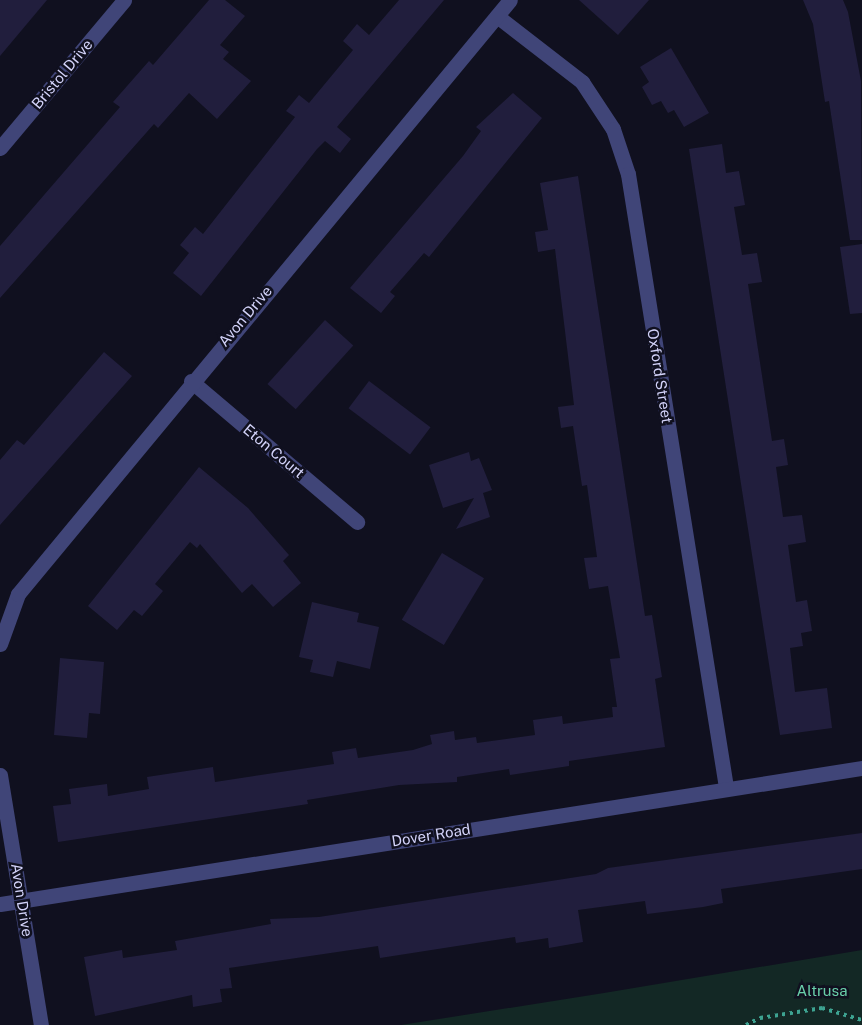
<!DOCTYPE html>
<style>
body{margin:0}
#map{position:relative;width:862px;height:1025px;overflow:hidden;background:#10101f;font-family:"Public Sans",sans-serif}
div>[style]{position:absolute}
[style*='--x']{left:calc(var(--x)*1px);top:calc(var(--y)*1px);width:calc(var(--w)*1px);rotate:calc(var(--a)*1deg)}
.green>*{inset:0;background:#132825}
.building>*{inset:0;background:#211e3d;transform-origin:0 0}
.path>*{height:4px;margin-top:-2px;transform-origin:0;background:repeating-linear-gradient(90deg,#3da391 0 3px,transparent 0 7.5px)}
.minor>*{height:15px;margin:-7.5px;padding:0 7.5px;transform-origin:7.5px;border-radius:7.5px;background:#404578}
span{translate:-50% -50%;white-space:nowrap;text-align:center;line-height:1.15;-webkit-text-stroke:5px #10101f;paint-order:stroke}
.street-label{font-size:15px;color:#d3d3f9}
.park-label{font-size:15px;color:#69cfaa}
</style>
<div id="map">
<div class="green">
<i style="clip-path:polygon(862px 950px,862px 1025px,401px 1025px,604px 993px)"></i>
</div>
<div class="building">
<i style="clip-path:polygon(0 0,47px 0,0 56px)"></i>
<i style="clip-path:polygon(209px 0,225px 0,245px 16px,220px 45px,229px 52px,223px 59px,251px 81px,217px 119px,189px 93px,158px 128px,154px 124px,0 298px,0 246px,120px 107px,113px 102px,149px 61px,153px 65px)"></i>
<i style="clip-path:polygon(399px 0,444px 0,337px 127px,351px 139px,340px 153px,325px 141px,317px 149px,201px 296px,173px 273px,189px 253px,180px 245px,195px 227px,203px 234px,295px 117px,286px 111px,299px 95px,309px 103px,353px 50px,343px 41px,357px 24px,369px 35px)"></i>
<i style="clip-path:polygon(579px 0,649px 0,618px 35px)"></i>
<i style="clip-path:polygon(803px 0,843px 0,848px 12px,861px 81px,862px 240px,850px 240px,829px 101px,825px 102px,813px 24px)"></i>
<i style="clip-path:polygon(671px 48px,709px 113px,684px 127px,674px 110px,668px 113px,661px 101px,652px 105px,642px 87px,649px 82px,640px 67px)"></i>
<i style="clip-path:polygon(513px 93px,542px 118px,429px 257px,424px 253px,390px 292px,395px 296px,381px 313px,350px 288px,463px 156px,481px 131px,476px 127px)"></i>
<i style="clip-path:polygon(722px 144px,726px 173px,739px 171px,745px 205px,734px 207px,742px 255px,757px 253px,762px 282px,748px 284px,772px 441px,784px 439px,788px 465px,776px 467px,783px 517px,802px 515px,806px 542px,788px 545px,796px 602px,807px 600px,812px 631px,801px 633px,803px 646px,790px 648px,795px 692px,827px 688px,832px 728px,780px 735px,689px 149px)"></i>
<i style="clip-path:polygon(578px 176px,645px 616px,652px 615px,662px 677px,655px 679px,665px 747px,569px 761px,569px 766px,510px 775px,509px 769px,457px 777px,457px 782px,399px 785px,307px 800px,308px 804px,58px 842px,53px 806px,71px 804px,69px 789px,107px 784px,108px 796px,149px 789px,147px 777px,213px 767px,215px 782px,334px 764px,332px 752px,356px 748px,358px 758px,413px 750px,432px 744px,430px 735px,454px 731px,455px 740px,476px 737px,477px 743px,535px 735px,533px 720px,562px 716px,563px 724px,613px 717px,612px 707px,617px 707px,610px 659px,620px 658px,608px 586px,589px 589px,584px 558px,597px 557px,587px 485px,582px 486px,573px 426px,561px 428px,558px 407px,574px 405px,555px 249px,538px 252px,535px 232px,548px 230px,540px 183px)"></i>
<i style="clip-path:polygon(862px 244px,862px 313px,850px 314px,840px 247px)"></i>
<i style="left:325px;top:320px;width:38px;height:86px;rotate:42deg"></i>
<i style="clip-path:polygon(104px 352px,132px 376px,0 525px,0 460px,17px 440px,24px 445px)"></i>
<i style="left:369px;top:381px;width:77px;height:34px;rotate:37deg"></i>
<i style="clip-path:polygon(469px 452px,471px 461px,479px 458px,492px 490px,483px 493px,490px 517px,456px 529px,474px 498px,443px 508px,429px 465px)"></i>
<i style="clip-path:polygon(199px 467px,248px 508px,289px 555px,283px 561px,301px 583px,273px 607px,252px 584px,242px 593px,200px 544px,197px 548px,190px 542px,155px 584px,163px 591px,142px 616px,134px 610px,117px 630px,88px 606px)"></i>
<i style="left:442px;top:553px;width:49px;height:78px;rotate:31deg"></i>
<i style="clip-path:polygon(312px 602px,359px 613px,357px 622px,379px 627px,370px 669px,337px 661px,333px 677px,310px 672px,313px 660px,299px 657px)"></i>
<i style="clip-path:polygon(60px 658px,104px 662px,100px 714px,89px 713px,87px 738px,54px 735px)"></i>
<i style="clip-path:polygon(862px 833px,862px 869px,721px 889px,723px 903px,703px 907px,647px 914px,645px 901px,578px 910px,583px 942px,549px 948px,548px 938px,516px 943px,515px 937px,380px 958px,378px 946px,344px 951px,229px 968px,232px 988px,220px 989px,222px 1002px,193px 1007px,192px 995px,95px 1016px,84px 957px,122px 950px,123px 958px,177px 950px,175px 941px,271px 924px,270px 919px,319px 917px,596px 874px,608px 868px)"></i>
</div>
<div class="path">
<i style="--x:746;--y:1025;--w:16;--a:-27"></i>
<i style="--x:760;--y:1018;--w:63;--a:-9.2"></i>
<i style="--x:822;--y:1008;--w:42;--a:16.7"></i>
</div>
<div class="minor">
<i style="--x:497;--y:16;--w:108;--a:37.8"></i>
<i style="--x:582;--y:82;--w:56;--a:56.6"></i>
<i style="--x:613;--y:129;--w:47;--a:71.6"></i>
<i style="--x:628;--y:174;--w:621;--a:80.92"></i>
<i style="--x:0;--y:148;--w:193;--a:-50"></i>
<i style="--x:191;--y:381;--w:218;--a:40.3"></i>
<i style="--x:0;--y:644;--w:53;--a:-70.2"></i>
<i style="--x:18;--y:594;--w:771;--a:-50.37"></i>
<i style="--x:0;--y:775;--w:253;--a:80.7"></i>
<i style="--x:0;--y:904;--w:873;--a:-8.97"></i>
</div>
<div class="street-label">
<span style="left:62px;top:74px;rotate:-50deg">Bristol Drive</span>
<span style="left:245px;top:316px;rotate:-50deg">Avon Drive</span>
<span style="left:660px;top:376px;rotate:81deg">Oxford Street</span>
<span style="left:274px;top:451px;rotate:40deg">Eton Court</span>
<span style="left:431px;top:835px;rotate:-9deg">Dover Road</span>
<span style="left:22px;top:900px;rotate:81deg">Avon Drive</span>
</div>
<div class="park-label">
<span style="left:822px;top:991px">Altrusa</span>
</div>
</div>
